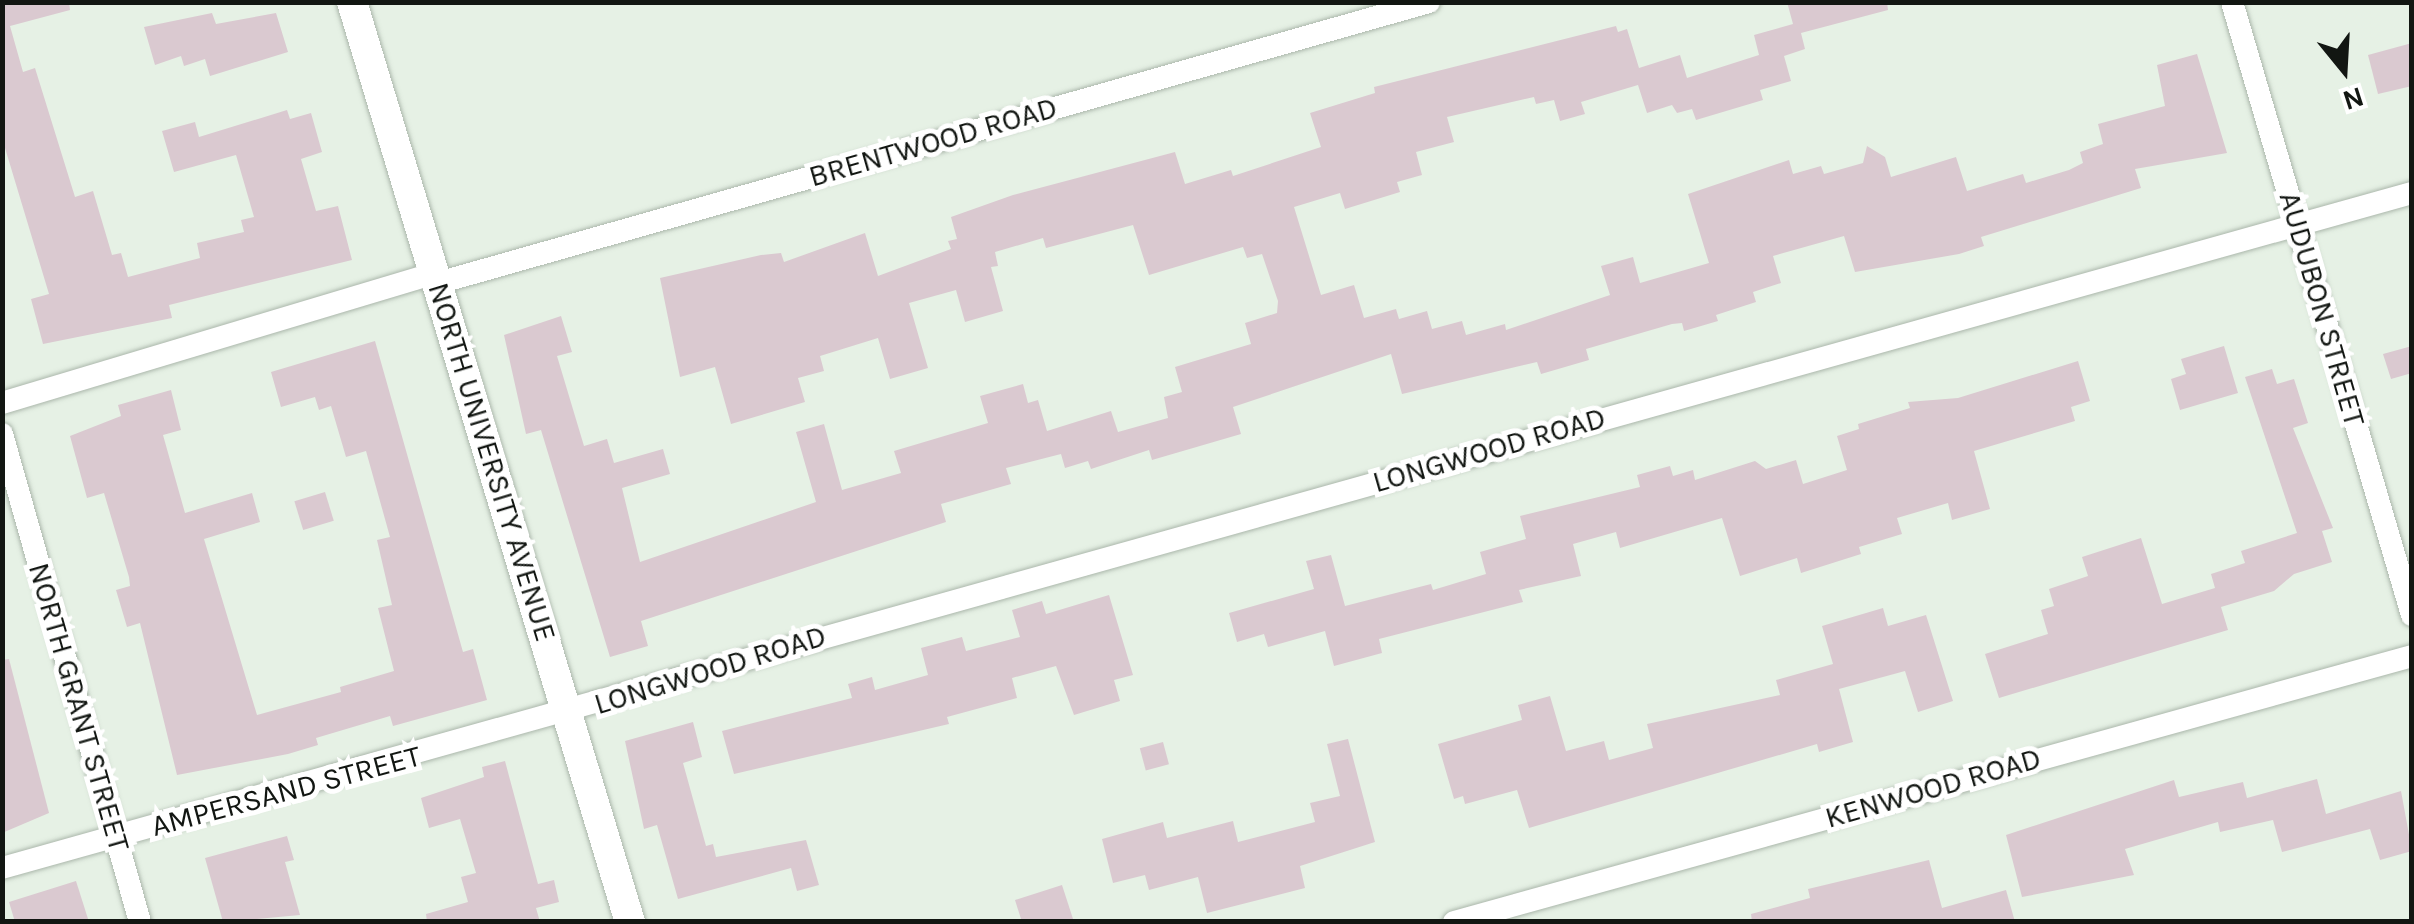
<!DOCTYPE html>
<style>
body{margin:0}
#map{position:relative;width:2414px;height:924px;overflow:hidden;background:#e6f1e5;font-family:Karla,sans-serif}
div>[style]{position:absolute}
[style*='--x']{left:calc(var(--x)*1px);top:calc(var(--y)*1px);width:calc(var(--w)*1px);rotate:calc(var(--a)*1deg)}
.building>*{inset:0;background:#dac9d0;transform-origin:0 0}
.roads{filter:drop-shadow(0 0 2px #abb7ab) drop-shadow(0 0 2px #abb7ab)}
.minor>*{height:22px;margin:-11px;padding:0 11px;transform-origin:11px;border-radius:11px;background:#fff}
.tertiary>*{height:30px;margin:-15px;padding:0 15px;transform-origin:15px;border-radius:15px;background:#fff}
span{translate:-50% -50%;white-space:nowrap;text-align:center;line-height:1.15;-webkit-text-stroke:10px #fff;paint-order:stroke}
.street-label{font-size:30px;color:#121612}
.frame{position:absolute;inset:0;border:5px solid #121612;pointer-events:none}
.north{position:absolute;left:2294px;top:20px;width:100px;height:100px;-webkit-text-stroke:8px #fff;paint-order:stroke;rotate:162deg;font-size:28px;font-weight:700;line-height:40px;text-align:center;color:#121612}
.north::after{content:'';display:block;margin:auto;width:35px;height:45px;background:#121612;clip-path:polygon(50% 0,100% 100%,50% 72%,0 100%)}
</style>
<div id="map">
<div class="building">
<i style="clip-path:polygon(2px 2px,69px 2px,70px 10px,10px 26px,23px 72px,35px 68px,75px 197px,93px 191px,112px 255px,121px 253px,128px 277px,200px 258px,197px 243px,244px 232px,241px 220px,254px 217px,236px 155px,174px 172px,162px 131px,195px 122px,199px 137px,287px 110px,290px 119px,311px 113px,322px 152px,301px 159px,316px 211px,338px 206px,352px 260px,169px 305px,172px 318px,43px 344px,31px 299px,49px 294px,2px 138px)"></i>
<i style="clip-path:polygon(1787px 2px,1887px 2px,1888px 10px,1801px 33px,1805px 49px,1784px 56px,1791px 81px,1760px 90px,1763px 100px,1696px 120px,1692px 109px,1677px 113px,1672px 105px,1647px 113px,1638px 85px,1581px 102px,1585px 114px,1560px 121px,1554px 100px,1536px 104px,1534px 97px,1447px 117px,1454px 142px,1416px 152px,1422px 175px,1397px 182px,1400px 192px,1345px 209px,1340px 193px,1294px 207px,1321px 295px,1354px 285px,1364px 318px,1396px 309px,1399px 319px,1427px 311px,1432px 329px,1462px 321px,1466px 335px,1505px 324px,1506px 330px,1610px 295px,1601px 266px,1633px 257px,1640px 283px,1709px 263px,1688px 194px,1789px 160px,1793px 174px,1821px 166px,1824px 174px,1863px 163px,1867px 146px,1885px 157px,1891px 177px,1956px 157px,1967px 191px,2023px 174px,2026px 183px,2069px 170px,2083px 163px,2080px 152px,2103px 144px,2098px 124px,2165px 106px,2157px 65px,2197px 54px,2227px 153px,2135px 169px,2141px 188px,1981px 237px,1984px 246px,1959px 254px,1855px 272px,1844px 236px,1773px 256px,1781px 283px,1753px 292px,1756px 302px,1716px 315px,1718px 321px,1684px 331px,1682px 323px,1672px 324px,1586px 349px,1589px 360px,1541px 374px,1537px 362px,1402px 394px,1391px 354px,1233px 407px,1241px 434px,1152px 460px,1149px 450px,1091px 469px,1088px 461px,1065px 468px,1061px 454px,1006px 468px,1011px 484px,941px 504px,946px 522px,641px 621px,648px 646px,610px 657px,541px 430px,526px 434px,504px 335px,561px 316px,572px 352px,557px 356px,584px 446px,607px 439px,614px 463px,663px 449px,670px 474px,622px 488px,640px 562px,816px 502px,796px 432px,824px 424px,842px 490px,901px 473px,894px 451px,988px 423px,980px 396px,1023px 384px,1028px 403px,1038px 400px,1047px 431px,1111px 411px,1118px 432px,1168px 418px,1164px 397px,1182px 392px,1175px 367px,1251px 344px,1245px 323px,1277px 313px,1278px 301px,1262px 254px,1247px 258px,1243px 247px,1149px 275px,1133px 225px,1046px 248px,1043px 238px,995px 252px,998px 266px,991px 267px,1003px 311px,965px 322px,956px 290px,909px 303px,928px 368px,890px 379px,878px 338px,820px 356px,824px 371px,798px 378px,805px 402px,731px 424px,715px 367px,680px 377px,660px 278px,761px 255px,781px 253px,784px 262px,865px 233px,878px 276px,951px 249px,948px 241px,957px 239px,951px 217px,1013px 195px,1175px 152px,1185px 184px,1231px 170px,1233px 176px,1321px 147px,1310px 113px,1375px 93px,1374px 87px,1616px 26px,1618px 32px,1627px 29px,1639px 68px,1680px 55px,1687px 78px,1759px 55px,1754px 35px,1793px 24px)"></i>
<i style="clip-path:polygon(212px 13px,216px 24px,276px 13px,288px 52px,210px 76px,205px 59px,184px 66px,181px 56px,155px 65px,144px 27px)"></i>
<i style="clip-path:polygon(2412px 43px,2412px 86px,2378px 94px,2368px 55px)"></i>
<i style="clip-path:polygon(375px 341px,463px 652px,473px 649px,487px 700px,393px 726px,390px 716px,316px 738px,318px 745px,288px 754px,177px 775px,140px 623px,127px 627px,116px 590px,130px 586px,129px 577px,104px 493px,87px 498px,70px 436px,121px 416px,118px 405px,171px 390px,181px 430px,163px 435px,185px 513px,252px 493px,260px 522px,204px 539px,257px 715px,341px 692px,340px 687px,394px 671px,378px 608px,392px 605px,377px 540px,390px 537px,366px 451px,346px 457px,331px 406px,319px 410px,315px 397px,281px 407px,271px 372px)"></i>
<i style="clip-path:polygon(2224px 346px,2238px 393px,2180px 410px,2171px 379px,2186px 374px,2181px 359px)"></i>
<i style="clip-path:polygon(2412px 346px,2412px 373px,2391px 379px,2383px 354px)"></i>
<i style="clip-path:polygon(2078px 361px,2090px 401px,2071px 407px,2075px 421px,1974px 451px,1990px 509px,1952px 520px,1948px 503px,1897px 518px,1902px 534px,1859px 547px,1861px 554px,1801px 573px,1797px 558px,1740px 576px,1722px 518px,1620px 548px,1616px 532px,1573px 544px,1581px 576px,1519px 590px,1523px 602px,1379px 639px,1382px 653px,1334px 666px,1325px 631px,1268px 647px,1264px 634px,1237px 642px,1229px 613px,1314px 589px,1306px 561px,1331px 555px,1345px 606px,1431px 584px,1433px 590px,1486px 574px,1480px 552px,1526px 539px,1520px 516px,1640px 487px,1637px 475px,1670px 466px,1673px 476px,1693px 470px,1695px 480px,1755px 461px,1766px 469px,1796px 460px,1803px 484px,1847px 470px,1837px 436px,1859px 429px,1858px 424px,1910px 408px,1908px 402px,1958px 398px)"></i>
<i style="clip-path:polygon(2272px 369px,2277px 384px,2294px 379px,2308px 423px,2293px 428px,2333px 528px,2322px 531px,2332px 562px,2294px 574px,2274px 591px,2221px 607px,2228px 630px,1999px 698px,1985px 654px,2048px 634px,2041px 610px,2054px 606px,2049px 589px,2088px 576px,2082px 557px,2141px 538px,2162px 604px,2215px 588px,2211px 574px,2245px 563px,2241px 551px,2297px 533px,2245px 377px)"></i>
<i style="left:325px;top:492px;width:30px;height:32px;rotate:73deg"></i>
<i style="clip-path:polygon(1109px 595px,1133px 675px,1114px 680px,1120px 701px,1074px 715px,1056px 666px,1012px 678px,1017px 698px,947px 717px,949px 724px,734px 774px,722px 731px,852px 698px,848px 684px,872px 677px,875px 690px,928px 675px,921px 648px,962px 637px,966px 651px,1020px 637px,1012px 610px,1042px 601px,1046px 614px)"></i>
<i style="clip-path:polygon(1883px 608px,1888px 626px,1926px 615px,1953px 701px,1918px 712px,1905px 671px,1839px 689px,1853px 742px,1819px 752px,1817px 744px,1529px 828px,1517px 790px,1465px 804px,1463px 796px,1454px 799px,1438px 744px,1522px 720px,1518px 705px,1550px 696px,1566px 751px,1604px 741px,1609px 760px,1653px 748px,1647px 724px,1780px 695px,1776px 680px,1833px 664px,1822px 626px)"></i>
<i style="clip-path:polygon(9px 659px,49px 813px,2px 833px,2px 660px)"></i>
<i style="clip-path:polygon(693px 722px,702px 757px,683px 763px,706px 846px,713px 844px,716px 857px,806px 840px,819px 885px,797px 891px,791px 868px,678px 899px,657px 825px,644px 829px,625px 741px)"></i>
<i style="clip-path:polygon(1348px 739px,1375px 842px,1300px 866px,1305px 888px,1207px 913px,1198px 877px,1149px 890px,1145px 875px,1113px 883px,1102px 839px,1163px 822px,1167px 838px,1233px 821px,1238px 842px,1315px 822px,1310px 803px,1340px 796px,1327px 744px)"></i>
<i style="left:1163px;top:742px;width:23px;height:24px;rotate:75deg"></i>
<i style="clip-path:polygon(505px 761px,538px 884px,554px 880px,559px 902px,536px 908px,540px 922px,427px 922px,426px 914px,468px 902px,461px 877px,476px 873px,460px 819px,429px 828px,421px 798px,484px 777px,482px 767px)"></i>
<i style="clip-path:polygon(2317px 779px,2326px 814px,2401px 791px,2412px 851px,2380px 860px,2370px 829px,2282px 852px,2273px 820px,2220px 832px,2218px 822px,2125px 849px,2134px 875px,2022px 897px,2006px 835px,2174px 780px,2179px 797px,2243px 782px,2247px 798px)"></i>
<i style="clip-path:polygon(287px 836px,294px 860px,285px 862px,300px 915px,223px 922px,205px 858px)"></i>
<i style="clip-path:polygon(1929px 860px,1942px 908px,2006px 890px,2015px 922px,1752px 922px,1751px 914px,1810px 898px,1808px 889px)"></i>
<i style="clip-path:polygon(76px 881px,89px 922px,15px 922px,9px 902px)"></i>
<i style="clip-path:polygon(1062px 885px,1074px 922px,1022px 922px,1015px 900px)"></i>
</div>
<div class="roads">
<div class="minor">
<i style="--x:2232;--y:2;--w:639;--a:73.64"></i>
<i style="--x:438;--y:283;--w:1030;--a:-15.83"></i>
<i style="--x:2;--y:403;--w:451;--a:-16.7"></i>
<i style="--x:2;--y:434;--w:507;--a:74.21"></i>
<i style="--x:2;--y:868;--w:2503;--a:-15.65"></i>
<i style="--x:1454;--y:922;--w:994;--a:-15.52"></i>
</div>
<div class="tertiary">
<i style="--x:352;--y:2;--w:961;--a:73.19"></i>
</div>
</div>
<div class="street-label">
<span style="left:933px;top:142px;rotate:-16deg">BRENTWOOD ROAD</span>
<span style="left:2322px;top:309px;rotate:74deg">AUDUBON STREET</span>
<span style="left:1489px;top:450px;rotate:-16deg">LONGWOOD ROAD</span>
<span style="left:492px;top:462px;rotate:73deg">NORTH UNIVERSITY AVENUE</span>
<span style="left:710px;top:670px;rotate:-17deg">LONGWOOD ROAD</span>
<span style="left:79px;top:707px;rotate:74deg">NORTH GRANT STREET</span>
<span style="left:1933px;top:788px;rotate:-16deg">KENWOOD ROAD</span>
<span style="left:286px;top:791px;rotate:-15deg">AMPERSAND STREET</span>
</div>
<div class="frame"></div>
<div class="north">N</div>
</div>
